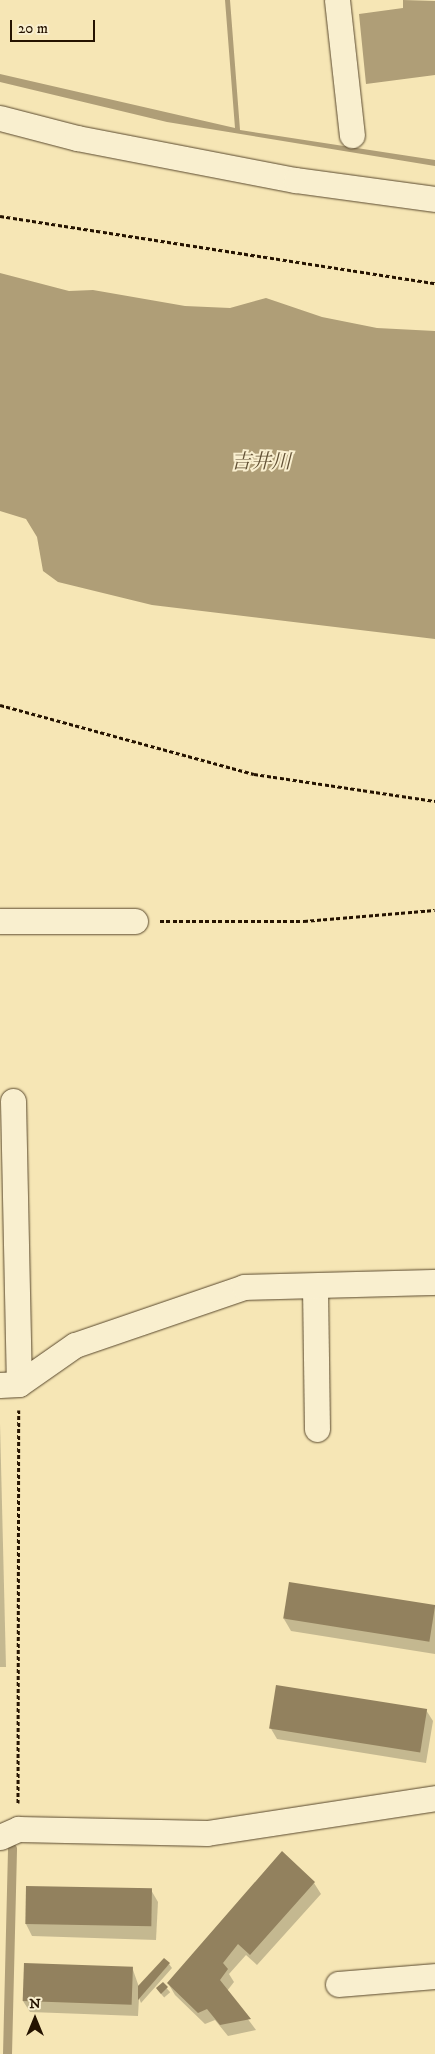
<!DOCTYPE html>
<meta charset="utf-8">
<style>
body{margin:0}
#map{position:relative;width:435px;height:2054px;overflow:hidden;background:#f6e6b5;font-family:"IM FELL DW Pica","Noto Serif JP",serif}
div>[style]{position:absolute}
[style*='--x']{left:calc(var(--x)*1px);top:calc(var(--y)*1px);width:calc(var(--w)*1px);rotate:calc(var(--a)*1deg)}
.water>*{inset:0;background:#af9e77}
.shadow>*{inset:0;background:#0003;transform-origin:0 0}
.stream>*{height:9px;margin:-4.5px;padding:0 4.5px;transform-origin:4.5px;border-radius:4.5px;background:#af9e77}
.building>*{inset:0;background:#92815e;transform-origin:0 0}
.path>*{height:3px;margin-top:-1.5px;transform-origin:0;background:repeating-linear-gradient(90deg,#251300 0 4px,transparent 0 6.5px)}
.roads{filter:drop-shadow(0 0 1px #59482d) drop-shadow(0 0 1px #59482d)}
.minor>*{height:25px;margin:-12.5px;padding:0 12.5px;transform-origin:12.5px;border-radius:12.5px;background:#f9efcf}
span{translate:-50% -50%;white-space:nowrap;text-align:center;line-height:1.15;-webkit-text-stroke:4px #f9efcf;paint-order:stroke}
.water-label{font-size:20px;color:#635236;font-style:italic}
.north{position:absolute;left:10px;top:1994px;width:50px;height:50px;-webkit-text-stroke:4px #f9efcf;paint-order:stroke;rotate:0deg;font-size:14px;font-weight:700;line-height:20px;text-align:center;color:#251300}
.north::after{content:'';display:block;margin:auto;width:18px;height:22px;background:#251300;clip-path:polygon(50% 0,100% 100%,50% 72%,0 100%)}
.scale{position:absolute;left:10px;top:20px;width:85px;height:22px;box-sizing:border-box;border:2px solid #251300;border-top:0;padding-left:6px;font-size:15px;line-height:18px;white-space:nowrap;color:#251300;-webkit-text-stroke:4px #f9efcf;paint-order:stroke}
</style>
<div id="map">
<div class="water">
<i style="clip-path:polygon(225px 0,230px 0,240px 130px,435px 160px,435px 166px,167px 122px,0 82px,0 74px,235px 128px)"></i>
<i style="clip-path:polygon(403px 0,435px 1px,435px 75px,366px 84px,359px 14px,403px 8px)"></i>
<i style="clip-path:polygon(0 273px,69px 291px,93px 290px,185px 306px,230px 308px,266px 298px,322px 317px,377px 328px,435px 331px,435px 639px,152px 605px,58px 582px,43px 571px,37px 537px,26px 519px,0 511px)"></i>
</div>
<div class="shadow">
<i style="clip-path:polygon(0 1423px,6px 1667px,0 1667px)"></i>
<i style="clip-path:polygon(435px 1607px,435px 1654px,291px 1631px,284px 1619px)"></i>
<i style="clip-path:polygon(426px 1710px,433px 1721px,426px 1763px,277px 1739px,270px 1727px)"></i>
<i style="clip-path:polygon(314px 1883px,321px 1894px,257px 1965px,246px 1955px,229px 1974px,234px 1982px,227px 1991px,256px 2030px,228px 2036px,215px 2020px,205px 2024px,175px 1995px,168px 1983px)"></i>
<i style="clip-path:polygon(27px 1887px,151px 1890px,158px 1902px,156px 1940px,32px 1936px,26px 1924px)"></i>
<i style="clip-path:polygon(169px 1964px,172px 1968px,141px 2003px,139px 1998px,138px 2016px,30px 2012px,23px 2001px,132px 1967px,139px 1987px)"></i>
<i style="left:163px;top:1984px;width:11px;height:8px;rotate:49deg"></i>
</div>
<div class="stream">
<i style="--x:7;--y:2054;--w:206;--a:-88.6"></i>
</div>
<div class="building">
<i style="left:289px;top:1582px;width:148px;height:37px;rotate:9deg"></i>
<i style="left:276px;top:1685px;width:153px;height:44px;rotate:9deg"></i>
<i style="clip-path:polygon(282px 1851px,315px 1882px,250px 1955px,238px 1944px,223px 1963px,228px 1969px,220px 1980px,251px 2019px,220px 2025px,207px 2009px,198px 2013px,167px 1983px)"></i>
<i style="left:26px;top:1886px;width:126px;height:38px;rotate:1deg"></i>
<i style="clip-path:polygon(164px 1958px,170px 1963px,138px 2000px,138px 1986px)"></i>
<i style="left:24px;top:1963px;width:109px;height:38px;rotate:2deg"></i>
<i style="clip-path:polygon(163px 1982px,168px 1987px,161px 1994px,156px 1988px)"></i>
</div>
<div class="path">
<i style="--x:0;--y:216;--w:440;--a:8.8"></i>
<i style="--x:0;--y:705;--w:263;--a:15.2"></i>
<i style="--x:254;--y:774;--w:183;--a:8.5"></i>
<i style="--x:160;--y:921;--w:144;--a:0"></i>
<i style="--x:304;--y:921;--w:131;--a:-4.8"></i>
<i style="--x:18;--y:1803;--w:393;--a:-89.9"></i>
</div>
<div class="roads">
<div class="minor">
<i style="--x:337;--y:0;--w:136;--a:83.7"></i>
<i style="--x:0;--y:118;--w:80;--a:14.6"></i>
<i style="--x:77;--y:138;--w:223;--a:10.9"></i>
<i style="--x:296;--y:180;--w:140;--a:7.8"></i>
<i style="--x:0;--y:921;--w:135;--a:0"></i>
<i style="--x:13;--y:1101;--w:283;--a:88.8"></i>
<i style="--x:315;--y:1287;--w:142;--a:89.2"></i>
<i style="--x:0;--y:1385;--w:19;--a:-3"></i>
<i style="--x:19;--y:1384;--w:68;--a:-34.9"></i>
<i style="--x:75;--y:1345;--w:179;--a:-18.9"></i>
<i style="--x:244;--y:1287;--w:191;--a:-1.5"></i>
<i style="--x:0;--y:1837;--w:20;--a:-24"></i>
<i style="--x:18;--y:1829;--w:189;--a:1.2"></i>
<i style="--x:207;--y:1833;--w:231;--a:-8.7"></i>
<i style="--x:338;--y:1984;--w:97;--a:-4.7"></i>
</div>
</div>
<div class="water-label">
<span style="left:261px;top:462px">吉井川</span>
</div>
<div class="north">N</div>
<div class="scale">20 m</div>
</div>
